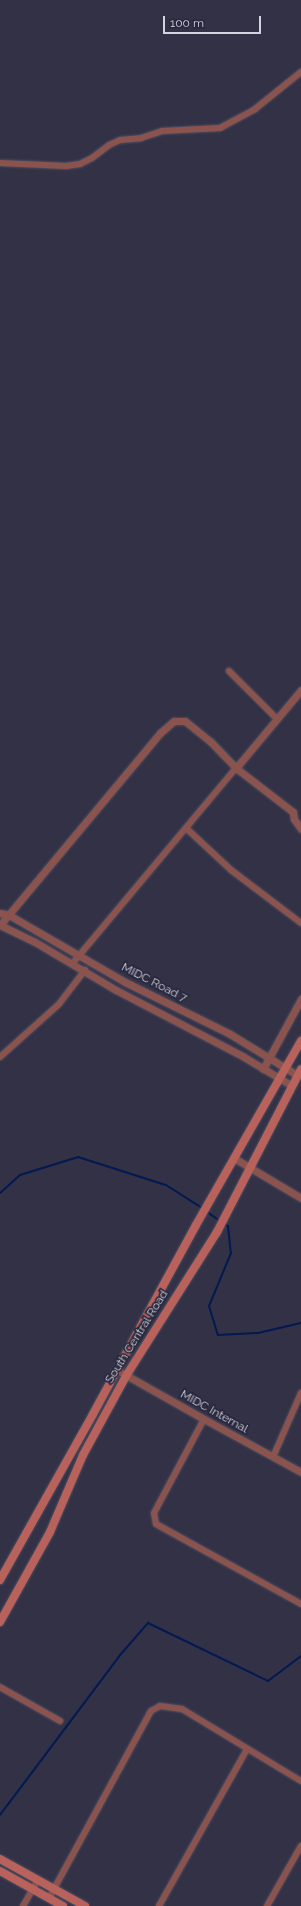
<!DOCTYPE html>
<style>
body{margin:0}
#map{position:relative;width:301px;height:1906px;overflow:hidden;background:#323146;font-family:Raleway,sans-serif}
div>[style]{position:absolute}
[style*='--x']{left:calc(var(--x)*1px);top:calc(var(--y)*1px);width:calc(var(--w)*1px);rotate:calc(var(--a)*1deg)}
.stream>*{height:2px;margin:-1px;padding:0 1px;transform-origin:1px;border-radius:1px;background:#021951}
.roads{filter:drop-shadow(0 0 1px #4f4e62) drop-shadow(0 0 1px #4f4e62)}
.minor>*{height:6px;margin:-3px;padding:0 3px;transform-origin:3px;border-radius:3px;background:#8b534e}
.tertiary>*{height:7px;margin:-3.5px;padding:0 3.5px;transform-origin:3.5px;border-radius:3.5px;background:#8b534e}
.secondary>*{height:8px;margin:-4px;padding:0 4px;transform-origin:4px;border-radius:4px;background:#b9625c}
span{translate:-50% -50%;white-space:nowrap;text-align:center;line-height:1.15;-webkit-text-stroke:3.5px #28273c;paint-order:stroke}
.street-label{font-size:12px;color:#d4d4e1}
.scale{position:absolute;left:163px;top:16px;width:98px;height:18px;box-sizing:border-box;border:2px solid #d4d4e1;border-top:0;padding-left:5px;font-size:12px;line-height:14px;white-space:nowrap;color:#d4d4e1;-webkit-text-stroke:3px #28273c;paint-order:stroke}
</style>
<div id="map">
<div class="stream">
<i style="--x:0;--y:1193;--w:27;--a:-42"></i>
<i style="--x:20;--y:1175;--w:61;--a:-17.2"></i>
<i style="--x:78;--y:1157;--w:92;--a:17.7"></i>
<i style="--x:166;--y:1185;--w:43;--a:32.6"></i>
<i style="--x:206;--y:1211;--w:17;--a:36"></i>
<i style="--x:224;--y:1224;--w:4;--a:27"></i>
<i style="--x:228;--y:1226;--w:27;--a:84"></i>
<i style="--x:231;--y:1253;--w:57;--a:112.5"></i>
<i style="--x:209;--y:1306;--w:30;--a:73"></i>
<i style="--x:218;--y:1335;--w:40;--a:-2.9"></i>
<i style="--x:258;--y:1333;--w:44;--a:-13.1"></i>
<i style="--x:0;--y:1815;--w:200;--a:-53.1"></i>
<i style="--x:120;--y:1655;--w:43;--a:-48.8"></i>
<i style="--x:148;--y:1623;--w:133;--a:25.8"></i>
<i style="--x:268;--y:1681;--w:41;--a:-37.1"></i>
</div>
<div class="roads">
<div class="minor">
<i style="--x:0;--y:163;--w:66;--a:2.6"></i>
<i style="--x:66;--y:166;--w:14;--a:-8"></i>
<i style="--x:80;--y:164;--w:13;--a:-27"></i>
<i style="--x:92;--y:158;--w:21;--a:-37"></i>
<i style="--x:109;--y:145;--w:12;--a:-24"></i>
<i style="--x:120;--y:140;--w:21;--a:-5"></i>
<i style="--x:141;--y:138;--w:22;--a:-18"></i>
<i style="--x:162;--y:131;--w:58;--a:-3"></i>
<i style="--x:220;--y:128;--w:40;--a:-28"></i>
<i style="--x:255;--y:109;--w:59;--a:-38.8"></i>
<i style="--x:229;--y:671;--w:68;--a:45"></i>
<i style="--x:186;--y:828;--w:62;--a:43"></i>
<i style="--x:231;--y:870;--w:88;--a:37.1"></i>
<i style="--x:72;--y:964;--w:256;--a:-50.1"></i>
<i style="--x:0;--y:1057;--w:79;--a:-41.9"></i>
<i style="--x:59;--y:1004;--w:43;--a:-52.6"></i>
<i style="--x:204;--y:1419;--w:106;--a:118"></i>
<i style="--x:154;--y:1513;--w:11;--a:80"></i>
<i style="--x:156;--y:1524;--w:166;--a:28.9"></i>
<i style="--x:273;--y:1457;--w:70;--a:-66.4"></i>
<i style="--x:0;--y:1687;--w:69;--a:29.5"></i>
<i style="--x:49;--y:1898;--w:213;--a:-61.4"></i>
<i style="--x:151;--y:1711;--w:10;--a:-29"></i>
<i style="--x:160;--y:1706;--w:22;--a:8"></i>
<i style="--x:182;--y:1709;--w:139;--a:31.2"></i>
<i style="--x:23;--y:1906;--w:30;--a:-60"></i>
<i style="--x:159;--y:1906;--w:180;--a:-60.7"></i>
<i style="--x:267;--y:1906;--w:69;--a:-60.5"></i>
</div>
<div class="tertiary">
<i style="--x:301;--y:690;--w:102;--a:129.8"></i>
<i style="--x:236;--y:768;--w:72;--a:37.7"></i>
<i style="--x:293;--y:812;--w:7;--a:82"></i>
<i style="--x:294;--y:819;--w:12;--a:55"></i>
<i style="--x:0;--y:913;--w:9;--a:13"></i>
<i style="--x:9;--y:915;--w:134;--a:30"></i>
<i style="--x:125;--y:982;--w:117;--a:26.3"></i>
<i style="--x:230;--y:1034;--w:79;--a:31.5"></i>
<i style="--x:0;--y:925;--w:250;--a:-50.2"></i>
<i style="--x:160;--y:733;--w:18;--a:-41"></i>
<i style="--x:174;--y:721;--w:11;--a:0"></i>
<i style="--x:185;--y:721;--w:32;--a:39"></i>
<i style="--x:210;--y:741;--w:37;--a:46"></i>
<i style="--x:0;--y:925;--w:39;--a:26"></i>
<i style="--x:35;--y:942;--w:94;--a:30.7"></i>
<i style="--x:116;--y:990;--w:144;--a:27.6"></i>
<i style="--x:244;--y:1057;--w:55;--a:30.8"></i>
<i style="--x:263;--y:1069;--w:80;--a:-61.5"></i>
<i style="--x:234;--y:1158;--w:78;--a:30.8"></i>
<i style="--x:117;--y:1370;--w:100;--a:29.4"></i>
<i style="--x:204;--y:1419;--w:111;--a:28.7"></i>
</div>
<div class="secondary">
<i style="--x:0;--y:1580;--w:190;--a:-60.7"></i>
<i style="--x:93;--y:1414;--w:215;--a:-61.4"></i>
<i style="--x:196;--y:1225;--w:212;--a:-60.3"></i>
<i style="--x:0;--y:1622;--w:103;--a:-60.9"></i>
<i style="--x:50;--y:1532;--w:84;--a:-66.8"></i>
<i style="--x:83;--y:1455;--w:90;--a:-61.4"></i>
<i style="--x:126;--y:1376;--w:170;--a:-57.7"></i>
<i style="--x:217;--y:1232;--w:183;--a:-62.7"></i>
<i style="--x:0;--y:1859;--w:97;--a:28.9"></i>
<i style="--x:0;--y:1871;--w:72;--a:29.1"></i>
</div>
</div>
<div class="street-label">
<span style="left:154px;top:983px;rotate:27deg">MIDC Road 7</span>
<span style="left:137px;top:1337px;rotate:-58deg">South Central Road</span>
<span style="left:214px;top:1412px;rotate:29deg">MIDC Internal</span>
</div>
<div class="scale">100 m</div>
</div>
